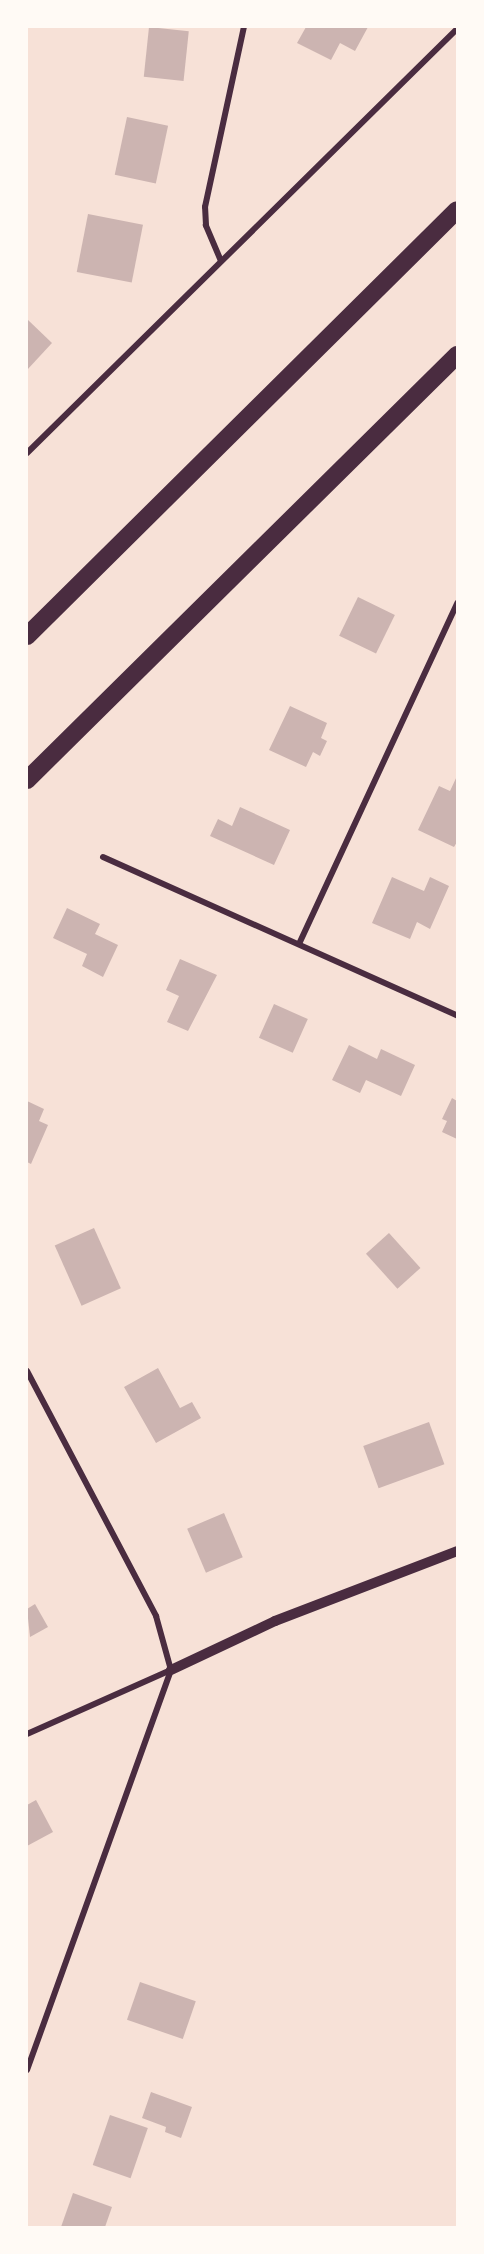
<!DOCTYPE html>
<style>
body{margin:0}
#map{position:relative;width:484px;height:2254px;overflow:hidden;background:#f7e1d7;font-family:"Fira Sans",sans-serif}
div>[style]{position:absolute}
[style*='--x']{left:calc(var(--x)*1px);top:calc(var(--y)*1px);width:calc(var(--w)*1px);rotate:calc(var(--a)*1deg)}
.building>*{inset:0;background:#ccb4b1;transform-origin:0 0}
.minor>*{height:6px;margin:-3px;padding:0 3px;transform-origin:3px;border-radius:3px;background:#4a2c40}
.tertiary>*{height:10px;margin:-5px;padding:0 5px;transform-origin:5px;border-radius:5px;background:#4a2c40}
.motorway>*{height:18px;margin:-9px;padding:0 9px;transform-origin:9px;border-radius:9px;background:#4a2c40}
span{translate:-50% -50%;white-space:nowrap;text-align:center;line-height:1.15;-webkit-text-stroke:6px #fffaf5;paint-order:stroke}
.frame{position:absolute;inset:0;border:28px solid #fffaf5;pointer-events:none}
</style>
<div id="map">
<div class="building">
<i style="left:149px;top:27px;width:40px;height:50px;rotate:6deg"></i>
<i style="clip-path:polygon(306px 27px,368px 27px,355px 51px,340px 43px,331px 60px,297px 43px)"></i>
<i style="left:127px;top:117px;width:42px;height:59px;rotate:12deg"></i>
<i style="left:88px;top:214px;width:56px;height:59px;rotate:11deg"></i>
<i style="clip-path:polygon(27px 319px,52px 343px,27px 370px)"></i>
<i style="left:358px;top:597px;width:41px;height:43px;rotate:26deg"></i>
<i style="clip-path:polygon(290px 706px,327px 723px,321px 738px,327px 741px,320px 756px,313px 752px,306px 767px,269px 750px)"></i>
<i style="clip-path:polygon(457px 776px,457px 842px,454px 847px,418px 830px,439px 786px,450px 791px)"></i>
<i style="clip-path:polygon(240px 807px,290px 830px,274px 865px,210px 836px,218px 819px,232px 826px)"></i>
<i style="clip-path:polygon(392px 877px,424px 891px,430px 877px,449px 886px,430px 929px,417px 922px,410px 939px,372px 923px)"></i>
<i style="clip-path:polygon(67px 908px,100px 924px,95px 934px,118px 945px,103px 977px,82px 966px,87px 954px,53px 938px)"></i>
<i style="clip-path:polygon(180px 959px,217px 975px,188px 1031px,167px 1022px,179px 996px,166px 990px)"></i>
<i style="left:274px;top:1004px;width:37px;height:37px;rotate:24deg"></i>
<i style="clip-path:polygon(349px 1045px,377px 1059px,381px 1049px,415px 1065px,401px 1096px,366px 1080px,360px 1093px,332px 1080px)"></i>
<i style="clip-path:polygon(452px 1098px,457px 1101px,457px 1139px,442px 1132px,447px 1121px,442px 1119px)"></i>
<i style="clip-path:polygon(27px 1101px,44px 1109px,39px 1121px,48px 1125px,31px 1164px,27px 1162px)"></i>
<i style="left:94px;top:1228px;width:66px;height:43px;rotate:66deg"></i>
<i style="left:389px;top:1233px;width:47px;height:31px;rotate:48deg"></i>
<i style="clip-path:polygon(158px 1368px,180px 1408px,192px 1402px,201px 1418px,156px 1443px,124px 1387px)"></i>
<i style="left:429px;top:1422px;width:45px;height:70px;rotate:70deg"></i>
<i style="left:224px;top:1513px;width:48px;height:40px;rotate:67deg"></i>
<i style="clip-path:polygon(35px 1604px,48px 1627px,30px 1637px,27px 1609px)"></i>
<i style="clip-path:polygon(36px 1800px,53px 1832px,27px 1846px,27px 1805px)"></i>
<i style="left:140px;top:1982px;width:59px;height:40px;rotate:19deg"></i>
<i style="clip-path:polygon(151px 2092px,192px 2107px,181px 2138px,165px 2132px,166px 2127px,142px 2118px)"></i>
<i style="left:110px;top:2115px;width:40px;height:53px;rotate:19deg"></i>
<i style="clip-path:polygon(73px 2193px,112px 2207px,105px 2227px,61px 2227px)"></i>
</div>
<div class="minor">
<i style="--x:221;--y:261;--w:39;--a:-113"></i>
<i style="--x:206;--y:225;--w:18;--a:-93"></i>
<i style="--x:205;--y:207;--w:184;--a:-77.8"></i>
<i style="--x:27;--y:453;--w:604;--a:-44.6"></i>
<i style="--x:103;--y:857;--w:388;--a:24.1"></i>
<i style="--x:299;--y:944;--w:376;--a:-65.1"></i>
<i style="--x:27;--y:1371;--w:277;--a:62.2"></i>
<i style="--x:156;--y:1616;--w:56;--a:74.5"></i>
<i style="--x:27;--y:1734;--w:158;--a:-24"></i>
<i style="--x:27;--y:2070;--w:425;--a:-70.2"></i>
</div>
<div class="tertiary">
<i style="--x:171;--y:1670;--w:115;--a:-25.2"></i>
<i style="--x:275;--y:1621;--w:195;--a:-21"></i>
</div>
<div class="motorway">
<i style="--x:27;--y:636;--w:605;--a:-44.73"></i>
<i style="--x:27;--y:780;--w:605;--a:-44.66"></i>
</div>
<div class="frame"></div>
</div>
